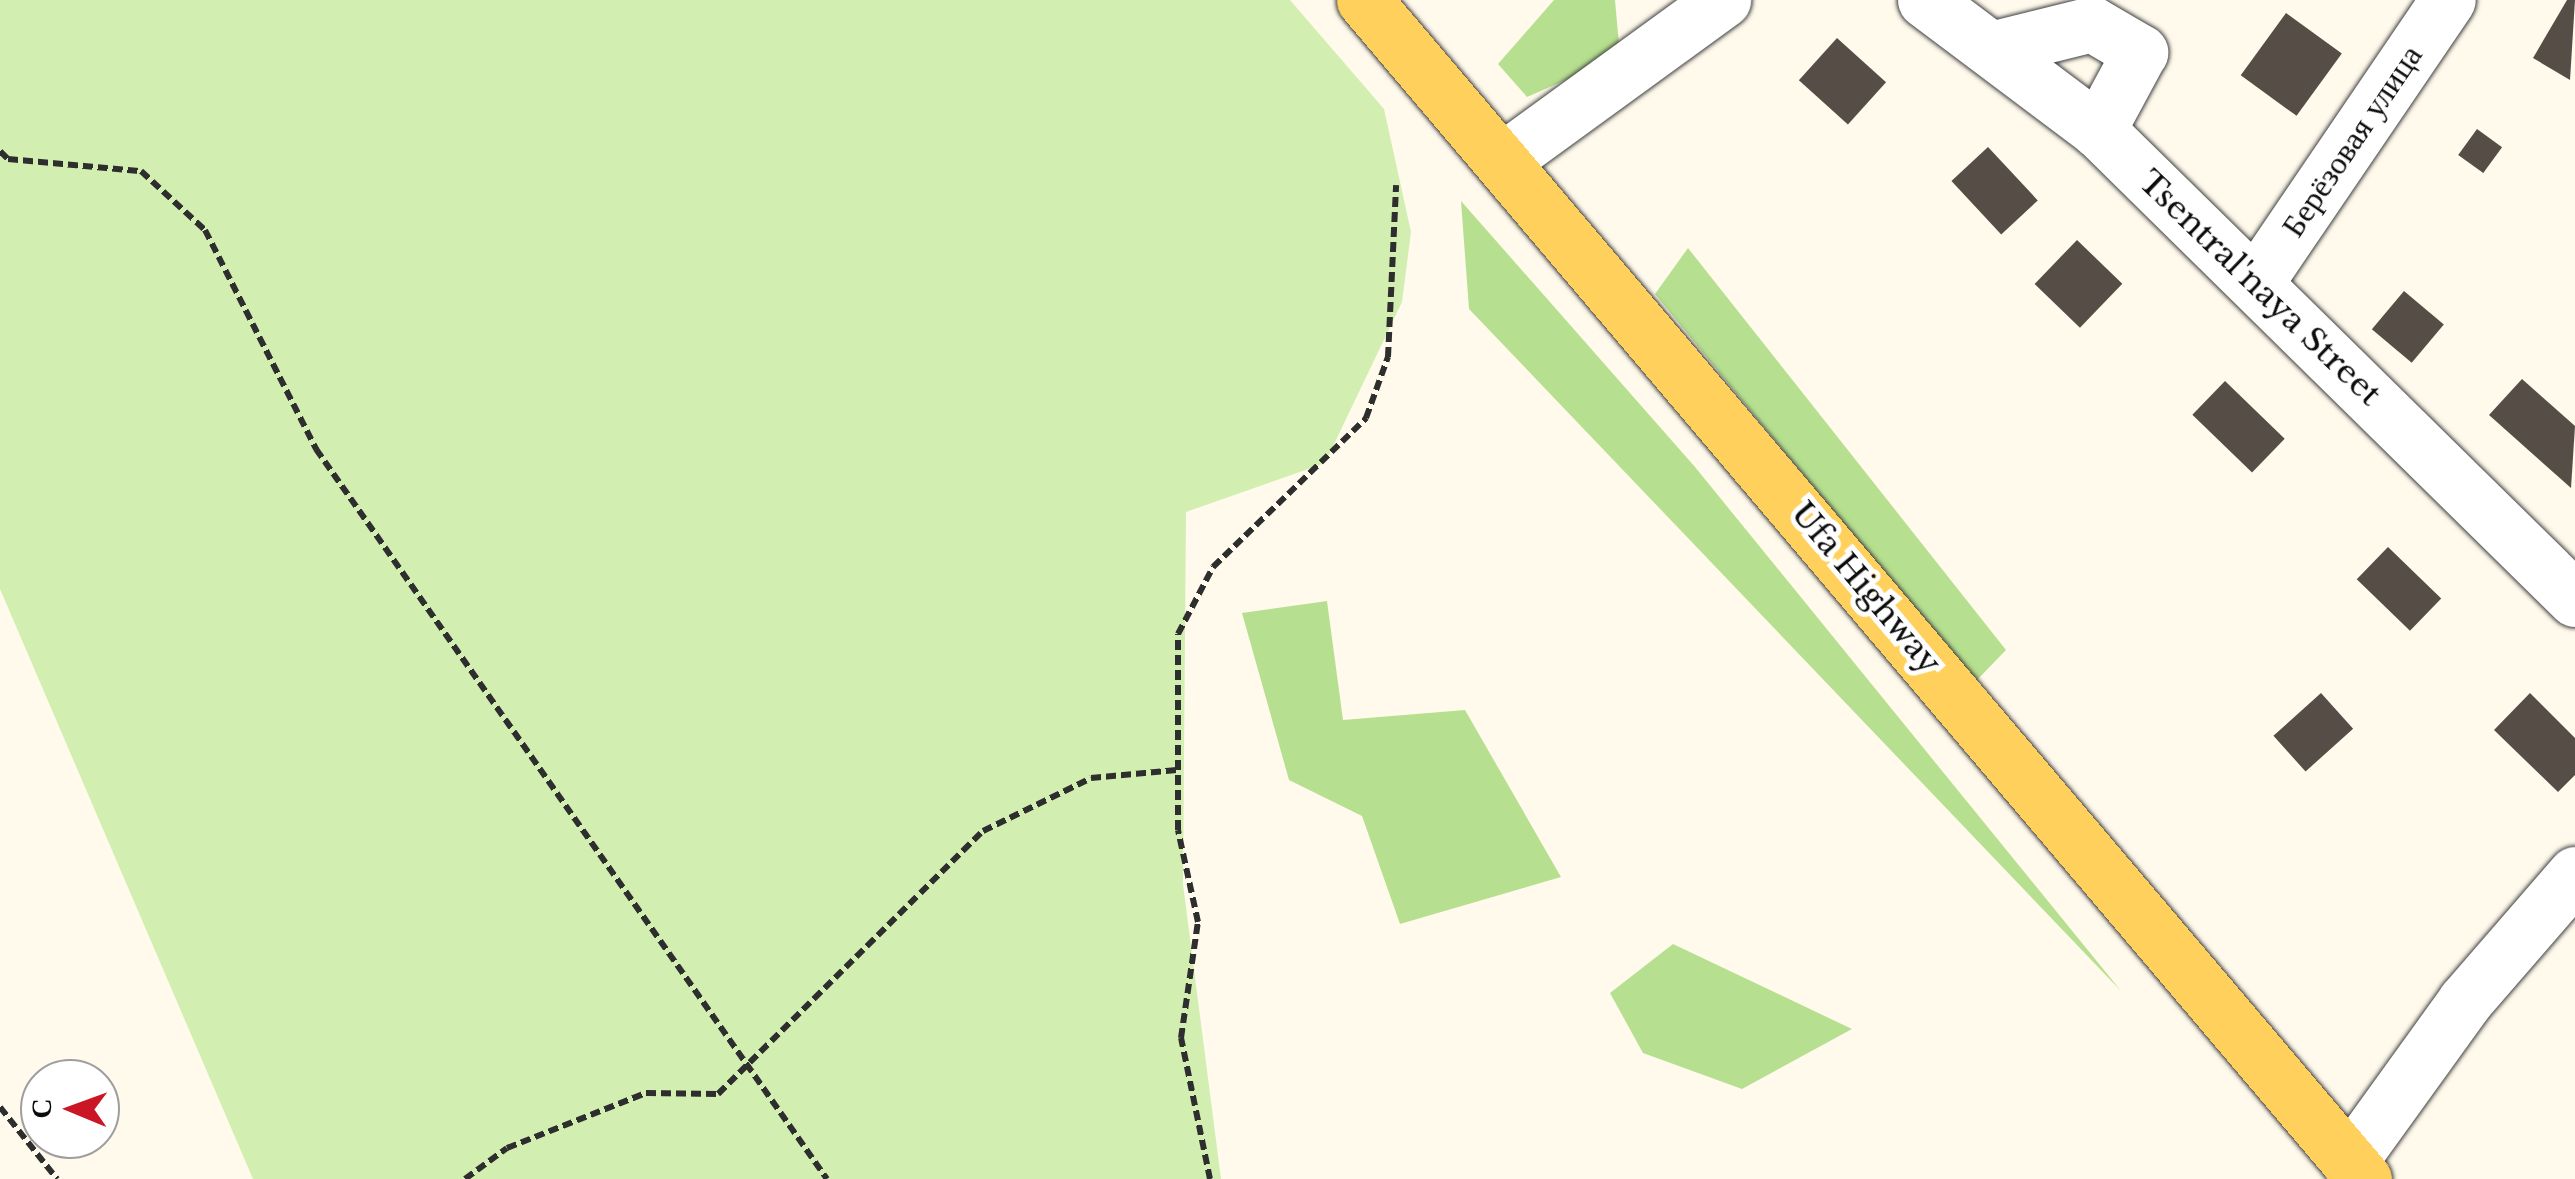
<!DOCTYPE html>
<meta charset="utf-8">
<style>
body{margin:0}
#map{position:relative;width:2575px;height:1179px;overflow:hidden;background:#fffaec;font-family:"Libre Baskerville",serif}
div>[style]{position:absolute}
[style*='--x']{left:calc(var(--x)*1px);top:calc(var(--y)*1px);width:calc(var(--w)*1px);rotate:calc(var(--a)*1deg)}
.green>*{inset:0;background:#d3eeb1}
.forest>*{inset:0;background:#b6e08f}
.building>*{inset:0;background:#564d47;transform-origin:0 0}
.path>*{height:6px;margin-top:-3px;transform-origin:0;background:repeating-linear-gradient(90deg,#2e2e2e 0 10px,transparent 0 15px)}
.roads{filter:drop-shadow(0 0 2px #3f3f3f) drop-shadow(0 0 2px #3f3f3f)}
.minor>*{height:55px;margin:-27.5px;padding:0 27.5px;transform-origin:27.5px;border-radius:27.5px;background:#fff}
.major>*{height:55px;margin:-27.5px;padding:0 27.5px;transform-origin:27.5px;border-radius:27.5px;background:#ffd15c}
span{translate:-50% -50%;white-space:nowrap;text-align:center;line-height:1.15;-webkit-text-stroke:10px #fff;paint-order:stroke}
.street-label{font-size:32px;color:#0c0c0c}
.north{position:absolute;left:20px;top:1059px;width:100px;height:100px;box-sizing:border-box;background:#fff;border:2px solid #9e9e9e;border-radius:50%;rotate:271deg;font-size:28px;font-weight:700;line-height:40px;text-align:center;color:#0c0c0c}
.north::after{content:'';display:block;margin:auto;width:35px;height:45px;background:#ca1625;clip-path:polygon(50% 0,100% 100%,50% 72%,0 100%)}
</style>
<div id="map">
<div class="green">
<i style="clip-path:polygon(0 0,1290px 0,1384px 109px,1411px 232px,1402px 302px,1325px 463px,1186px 512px,1183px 884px,1221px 1179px,253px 1179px,0 589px)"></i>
</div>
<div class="forest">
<i style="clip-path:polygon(1554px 0,1615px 0,1620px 56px,1527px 97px,1498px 64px)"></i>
<i style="clip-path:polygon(1461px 201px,1695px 467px,2121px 991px,1469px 309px)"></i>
<i style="clip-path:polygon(1688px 248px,2006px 650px,1974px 683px,1655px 294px)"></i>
<i style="clip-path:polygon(1327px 601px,1343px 720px,1465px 710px,1561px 877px,1400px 924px,1362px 816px,1289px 780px,1242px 613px)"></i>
<i style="clip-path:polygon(1673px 944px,1852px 1029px,1742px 1089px,1643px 1053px,1610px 993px)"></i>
</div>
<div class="building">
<i style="clip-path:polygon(2567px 0,2575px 0,2570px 80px,2533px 58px)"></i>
<i style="left:2286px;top:13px;width:69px;height:77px;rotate:36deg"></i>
<i style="left:1837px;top:38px;width:66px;height:57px;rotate:42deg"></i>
<i style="left:2477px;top:129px;width:31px;height:32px;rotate:36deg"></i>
<i style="left:1988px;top:147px;width:73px;height:50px;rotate:47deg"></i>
<i style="left:2077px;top:240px;width:63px;height:61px;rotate:44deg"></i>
<i style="left:2404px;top:291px;width:52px;height:50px;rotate:40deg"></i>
<i style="clip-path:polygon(2522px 379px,2575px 426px,2571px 488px,2489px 415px)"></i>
<i style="left:2225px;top:381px;width:83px;height:47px;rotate:44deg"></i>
<i style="left:2388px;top:547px;width:74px;height:45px;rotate:44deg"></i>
<i style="left:2321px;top:693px;width:48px;height:64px;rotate:48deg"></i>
<i style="clip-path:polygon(2530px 693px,2575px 738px,2575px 775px,2558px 792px,2494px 730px)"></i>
</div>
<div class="path">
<i style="--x:0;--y:151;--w:11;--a:45"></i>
<i style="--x:8;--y:159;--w:134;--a:5.2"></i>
<i style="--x:141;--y:171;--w:87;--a:42.7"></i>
<i style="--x:205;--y:230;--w:246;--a:63.1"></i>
<i style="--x:316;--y:449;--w:891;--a:55.01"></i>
<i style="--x:0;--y:1107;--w:92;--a:51.6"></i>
<i style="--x:465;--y:1179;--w:52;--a:-36.4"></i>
<i style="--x:507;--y:1148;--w:149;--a:-21.6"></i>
<i style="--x:646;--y:1093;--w:72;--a:0.8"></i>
<i style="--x:718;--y:1094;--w:373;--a:-44.8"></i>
<i style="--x:983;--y:831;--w:120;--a:-26.1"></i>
<i style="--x:1091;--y:778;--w:86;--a:-5.3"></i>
<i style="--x:1210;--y:1179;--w:144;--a:-101.6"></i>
<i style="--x:1181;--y:1038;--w:117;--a:-81.7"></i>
<i style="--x:1198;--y:922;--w:94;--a:-102.3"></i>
<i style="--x:1178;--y:830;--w:196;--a:-90"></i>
<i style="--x:1178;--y:634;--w:76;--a:-62.4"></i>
<i style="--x:1213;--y:567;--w:214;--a:-44.2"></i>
<i style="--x:1366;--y:418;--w:65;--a:-70.2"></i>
<i style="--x:1388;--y:357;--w:172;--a:-87.3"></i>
</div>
<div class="roads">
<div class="minor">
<i style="--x:1925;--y:0;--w:216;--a:36.9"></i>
<i style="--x:2098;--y:130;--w:669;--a:44.52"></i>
<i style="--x:1991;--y:49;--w:104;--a:-13.9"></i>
<i style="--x:2092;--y:24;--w:56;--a:30.3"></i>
<i style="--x:2140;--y:52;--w:89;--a:118.3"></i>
<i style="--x:1504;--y:159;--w:271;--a:-36"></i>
<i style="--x:2256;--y:282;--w:341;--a:-55.8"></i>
<i style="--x:2349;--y:1162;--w:198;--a:-54.2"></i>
<i style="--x:2465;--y:1001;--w:168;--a:-49.1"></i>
</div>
<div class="major">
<i style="--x:1364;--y:0;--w:1546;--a:49.7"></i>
</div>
</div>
<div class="street-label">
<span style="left:2352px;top:141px;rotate:-56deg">Берёзовая улица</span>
<span style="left:2260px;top:288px;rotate:44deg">Tsentral'naya Street</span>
<span style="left:1866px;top:588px;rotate:50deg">Ufa Highway</span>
</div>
<div class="north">С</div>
</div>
